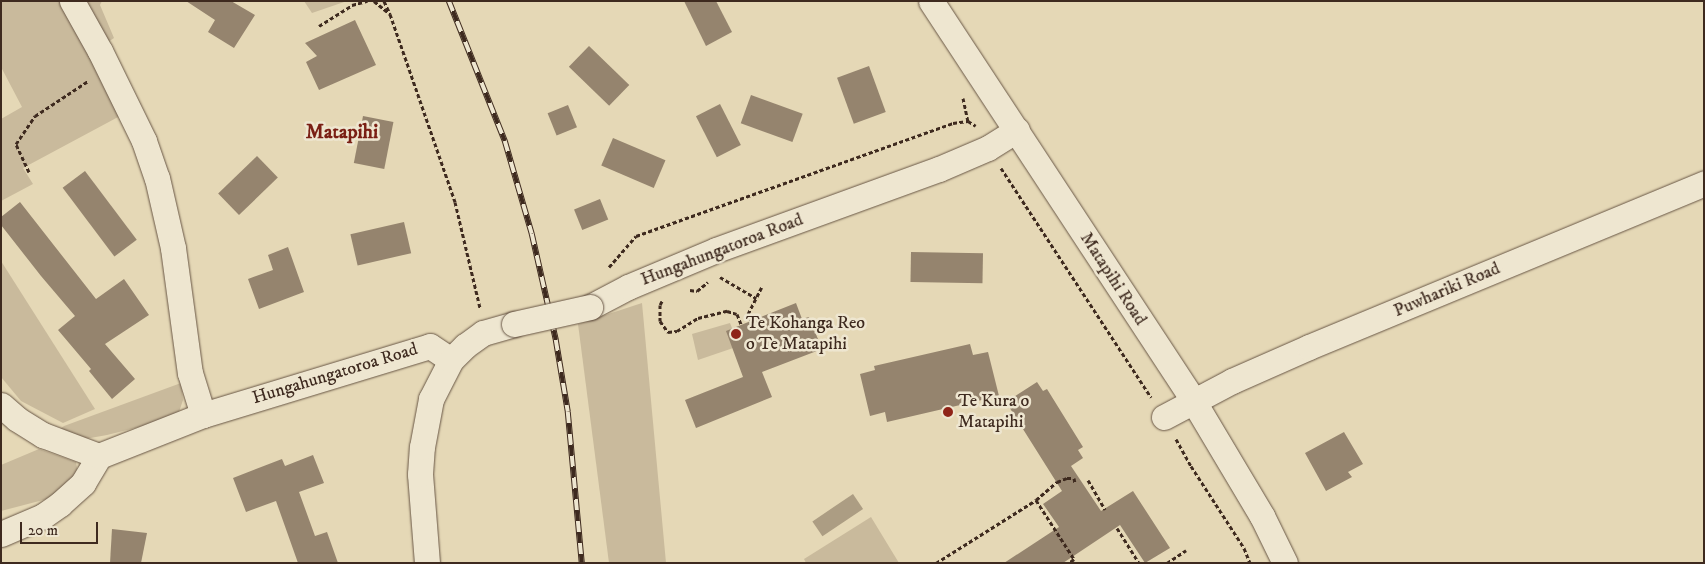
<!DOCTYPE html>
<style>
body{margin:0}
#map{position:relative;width:1705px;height:564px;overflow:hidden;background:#e5d8b6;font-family:"IM FELL DW Pica",serif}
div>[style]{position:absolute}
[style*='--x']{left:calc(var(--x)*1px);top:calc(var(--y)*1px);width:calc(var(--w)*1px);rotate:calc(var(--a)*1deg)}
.green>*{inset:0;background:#c9ba9c}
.water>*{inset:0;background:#ac9d83;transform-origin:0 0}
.building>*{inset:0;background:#95846e;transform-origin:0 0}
.path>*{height:3px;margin-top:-1.5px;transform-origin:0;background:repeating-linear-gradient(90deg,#3e2a1f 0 4px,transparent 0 6.5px)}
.roads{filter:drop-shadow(0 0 1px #685645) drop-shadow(0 0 1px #685645)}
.minor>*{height:25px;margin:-12.5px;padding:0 12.5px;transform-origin:12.5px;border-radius:12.5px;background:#eee6d0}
.rail>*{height:5.5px;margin-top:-2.75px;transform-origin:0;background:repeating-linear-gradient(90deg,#eee6d0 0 11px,#3e2a1f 0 22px);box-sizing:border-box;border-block:1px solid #3e2a1f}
.bridges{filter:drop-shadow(0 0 1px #685645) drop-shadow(0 0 1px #685645)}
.minor-bridge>*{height:25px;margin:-12.5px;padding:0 12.5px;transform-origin:12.5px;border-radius:12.5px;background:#eee6d0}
.dots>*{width:14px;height:14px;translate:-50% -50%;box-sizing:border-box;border:2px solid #eee6d0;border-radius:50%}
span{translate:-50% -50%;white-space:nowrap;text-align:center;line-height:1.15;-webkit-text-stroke:5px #eee6d0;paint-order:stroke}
.street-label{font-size:18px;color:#3e2a1f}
.poi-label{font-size:18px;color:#3e2a1f}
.left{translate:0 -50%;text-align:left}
.quarter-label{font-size:20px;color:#7a1f14;font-weight:700}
.frame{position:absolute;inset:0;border:2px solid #3e2a1f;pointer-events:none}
.scale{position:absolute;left:20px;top:522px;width:78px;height:22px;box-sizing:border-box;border:2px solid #3e2a1f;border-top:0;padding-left:6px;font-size:15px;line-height:18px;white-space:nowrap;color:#3e2a1f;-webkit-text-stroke:4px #eee6d0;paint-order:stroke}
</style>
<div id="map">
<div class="green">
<i style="clip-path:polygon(1px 1px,61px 1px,120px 116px,23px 168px,33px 184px,1px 201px,1px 119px,22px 107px,1px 67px)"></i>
<i style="clip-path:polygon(81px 1px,102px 1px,100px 5px,114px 38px,105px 44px)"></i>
<i style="clip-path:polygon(304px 1px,347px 1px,312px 13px)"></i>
<i style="clip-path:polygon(1px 261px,95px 409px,63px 423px,21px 401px,1px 377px)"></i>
<i style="clip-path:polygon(642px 303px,666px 563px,609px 563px,578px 324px)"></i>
<i style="clip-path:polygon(730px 323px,739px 346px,698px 360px,692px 334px)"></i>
<i style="clip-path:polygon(181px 383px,183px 400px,179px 412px,167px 420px,107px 435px,79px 440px,53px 435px,64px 426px)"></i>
<i style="clip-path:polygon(39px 449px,76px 462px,78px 475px,47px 499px,1px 511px,1px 465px)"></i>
<i style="clip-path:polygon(871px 517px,899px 563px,806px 563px,804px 559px)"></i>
</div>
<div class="water">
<i style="left:853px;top:494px;width:18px;height:49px;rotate:56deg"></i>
</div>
<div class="building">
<i style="clip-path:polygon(186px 1px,231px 1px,255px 15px,234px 48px,208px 32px,215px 20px)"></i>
<i style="clip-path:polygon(684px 1px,716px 1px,732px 32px,706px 46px)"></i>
<i style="clip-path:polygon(355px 20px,376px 65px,319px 90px,306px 62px,317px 56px,305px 43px)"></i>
<i style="left:589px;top:46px;width:56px;height:29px;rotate:44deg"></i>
<i style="left:869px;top:66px;width:49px;height:34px;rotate:70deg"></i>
<i style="left:751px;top:95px;width:55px;height:30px;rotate:20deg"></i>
<i style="left:720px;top:104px;width:46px;height:27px;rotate:63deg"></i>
<i style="left:568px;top:105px;width:24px;height:22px;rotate:68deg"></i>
<i style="left:363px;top:116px;width:31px;height:48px;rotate:11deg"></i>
<i style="left:613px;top:138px;width:57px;height:30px;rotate:23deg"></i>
<i style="left:257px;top:156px;width:30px;height:54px;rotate:46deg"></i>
<i style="left:85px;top:171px;width:86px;height:28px;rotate:53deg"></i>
<i style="left:600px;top:199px;width:22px;height:28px;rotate:68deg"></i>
<i style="clip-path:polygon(20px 202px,96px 299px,124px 279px,149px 315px,105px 344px,135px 379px,112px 399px,89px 371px,91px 369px,58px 330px,75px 316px,41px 276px,1px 225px,1px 217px)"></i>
<i style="left:404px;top:222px;width:32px;height:55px;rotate:77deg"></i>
<i style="clip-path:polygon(288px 247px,304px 292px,259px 309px,248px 279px,273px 270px,268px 255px)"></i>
<i style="left:911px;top:252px;width:72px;height:30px;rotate:1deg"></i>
<i style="clip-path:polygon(796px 303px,802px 319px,809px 317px,822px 349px,762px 372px,772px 397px,696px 428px,685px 400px,743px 377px,726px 331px)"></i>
<i style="clip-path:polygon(970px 344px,973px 355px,988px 352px,999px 396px,887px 422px,885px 412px,870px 416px,860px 374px,875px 370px,874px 366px)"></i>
<i style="clip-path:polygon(1037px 382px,1043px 391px,1047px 389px,1083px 447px,1078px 450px,1083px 458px,1071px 466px,1101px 511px,1133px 491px,1170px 548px,1145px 563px,1120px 525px,1063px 563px,1004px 563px,1059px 527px,1043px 504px,1062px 491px,1006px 402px)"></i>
<i style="clip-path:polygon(1344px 432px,1363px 464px,1348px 472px,1352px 477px,1326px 491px,1305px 453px)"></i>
<i style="clip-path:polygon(313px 455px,324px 483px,299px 492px,315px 536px,327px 532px,338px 563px,298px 563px,276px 501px,246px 512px,233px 478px,282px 459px,285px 466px)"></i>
<i style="clip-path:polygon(112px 529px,147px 533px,141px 563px,110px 563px)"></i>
</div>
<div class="path">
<i style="--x:374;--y:1;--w:21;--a:39"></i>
<i style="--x:390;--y:14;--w:199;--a:70.9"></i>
<i style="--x:455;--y:202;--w:109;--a:76.7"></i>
<i style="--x:384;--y:1;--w:14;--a:65"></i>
<i style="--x:319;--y:26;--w:39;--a:-32"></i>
<i style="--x:352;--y:5;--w:16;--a:-15"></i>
<i style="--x:963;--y:98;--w:24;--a:78"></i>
<i style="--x:968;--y:121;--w:9;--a:32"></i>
<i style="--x:1001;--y:168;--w:274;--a:56.8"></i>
<i style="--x:29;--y:172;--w:31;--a:-115"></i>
<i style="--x:16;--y:144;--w:34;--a:-56"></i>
<i style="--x:35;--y:116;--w:64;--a:-33.4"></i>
<i style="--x:609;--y:267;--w:41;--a:-48.9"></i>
<i style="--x:636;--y:236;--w:337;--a:-19.6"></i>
<i style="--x:953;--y:123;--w:15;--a:-8"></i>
<i style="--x:720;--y:277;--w:42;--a:30.3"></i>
<i style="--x:690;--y:290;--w:7;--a:8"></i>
<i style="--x:697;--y:291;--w:14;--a:-39"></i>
<i style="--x:662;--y:301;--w:4;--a:117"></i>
<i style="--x:660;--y:305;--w:16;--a:90"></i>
<i style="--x:660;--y:321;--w:14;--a:54"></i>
<i style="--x:668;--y:332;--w:9;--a:-6"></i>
<i style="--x:677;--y:331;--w:25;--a:-32"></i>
<i style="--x:698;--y:318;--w:30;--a:-14"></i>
<i style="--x:727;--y:311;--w:10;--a:17"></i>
<i style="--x:737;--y:314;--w:11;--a:68"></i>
<i style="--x:751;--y:320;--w:7;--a:-117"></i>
<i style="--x:748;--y:314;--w:30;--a:-63"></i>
<i style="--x:1176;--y:439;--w:31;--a:61"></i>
<i style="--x:1191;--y:466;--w:98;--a:57.1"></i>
<i style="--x:1244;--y:548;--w:16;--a:68"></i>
<i style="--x:1088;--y:480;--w:34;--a:60"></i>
<i style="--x:1036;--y:500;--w:70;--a:57.2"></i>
<i style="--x:1074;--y:559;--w:6;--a:141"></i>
<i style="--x:1117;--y:528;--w:41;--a:57.8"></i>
<i style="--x:936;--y:563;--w:118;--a:-32.2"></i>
<i style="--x:1036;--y:500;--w:28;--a:-41"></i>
<i style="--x:1057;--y:482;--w:11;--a:-22"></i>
<i style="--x:1067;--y:478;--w:7;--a:0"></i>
<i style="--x:1074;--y:478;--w:5;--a:79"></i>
<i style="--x:1167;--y:563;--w:23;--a:-34"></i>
</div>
<div class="roads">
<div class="minor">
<i style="--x:72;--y:1;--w:57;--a:60.8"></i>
<i style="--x:100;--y:51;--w:100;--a:63.9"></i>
<i style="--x:144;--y:141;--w:39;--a:71"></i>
<i style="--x:157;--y:178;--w:72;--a:77.1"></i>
<i style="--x:173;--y:248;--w:126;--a:82.3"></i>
<i style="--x:190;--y:373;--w:44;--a:72.8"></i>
<i style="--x:931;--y:1;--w:480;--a:56.7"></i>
<i style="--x:1194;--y:402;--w:133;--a:59.2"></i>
<i style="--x:1262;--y:516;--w:52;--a:63.9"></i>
<i style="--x:590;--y:307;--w:43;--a:-27.8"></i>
<i style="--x:628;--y:287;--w:95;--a:-22.8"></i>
<i style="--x:716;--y:250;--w:237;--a:-20"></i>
<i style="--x:939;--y:169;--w:53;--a:-23.2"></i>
<i style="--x:988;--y:148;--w:34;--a:-32"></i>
<i style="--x:1;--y:405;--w:21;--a:41"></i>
<i style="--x:17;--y:419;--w:31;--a:32"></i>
<i style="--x:43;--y:435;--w:60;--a:20.6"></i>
<i style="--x:1164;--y:417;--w:77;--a:-27.9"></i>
<i style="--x:1232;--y:381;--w:84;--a:-23.8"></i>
<i style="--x:1309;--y:347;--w:428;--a:-22.5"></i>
<i style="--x:1;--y:534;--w:46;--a:-23.2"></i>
<i style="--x:43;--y:516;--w:21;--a:-35"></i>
<i style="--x:60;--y:504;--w:31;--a:-42"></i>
<i style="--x:83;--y:483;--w:31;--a:-59"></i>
<i style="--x:99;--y:456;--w:112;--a:-21.5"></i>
<i style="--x:203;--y:415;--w:237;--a:-16.9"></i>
<i style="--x:430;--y:346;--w:25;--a:34"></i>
<i style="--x:427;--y:563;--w:89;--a:-94.5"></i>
<i style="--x:420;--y:474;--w:27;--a:-86"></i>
<i style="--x:422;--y:447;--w:49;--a:-79.4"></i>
<i style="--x:431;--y:399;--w:44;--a:-62.9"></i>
<i style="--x:451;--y:360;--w:20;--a:-45"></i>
<i style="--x:465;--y:346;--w:22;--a:-36"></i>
<i style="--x:483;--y:333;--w:32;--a:-16"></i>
</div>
</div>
<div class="rail">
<i style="--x:449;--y:1;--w:151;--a:68.2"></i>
<i style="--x:505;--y:141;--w:97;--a:73.8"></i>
<i style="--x:532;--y:234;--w:109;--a:77.2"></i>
<i style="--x:556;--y:340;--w:73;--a:80.5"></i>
<i style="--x:568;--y:412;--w:152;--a:84.7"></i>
</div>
<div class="bridges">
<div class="minor-bridge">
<i style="--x:514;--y:324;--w:78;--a:-12.6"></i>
</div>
</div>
<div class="dots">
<i style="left:736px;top:334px;background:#8f2418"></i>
<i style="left:948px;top:412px;background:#8f2418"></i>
</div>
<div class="street-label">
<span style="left:722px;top:250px;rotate:-21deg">Hungahungatoroa Road</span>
<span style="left:1113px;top:279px;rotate:57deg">Matapihi Road</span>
<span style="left:1447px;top:290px;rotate:-23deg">Puwhariki Road</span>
<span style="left:335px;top:374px;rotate:-17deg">Hungahungatoroa Road</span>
</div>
<div class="poi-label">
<span class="left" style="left:746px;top:334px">Te Kohanga Reo<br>o Te Matapihi</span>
<span class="left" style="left:958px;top:412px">Te Kura o<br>Matapihi</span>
</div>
<div class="quarter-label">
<span style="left:342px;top:132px">Matapihi</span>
</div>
<div class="frame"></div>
<div class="scale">20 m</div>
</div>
